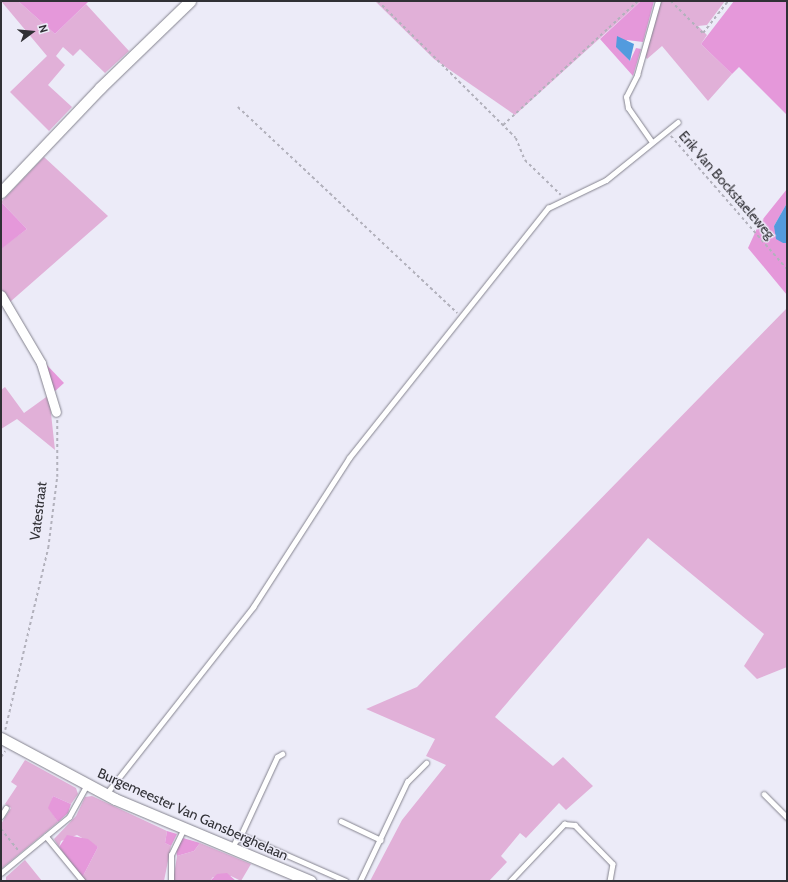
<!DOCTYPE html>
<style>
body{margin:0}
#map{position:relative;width:788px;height:882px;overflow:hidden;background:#ecebf8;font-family:Cabin,sans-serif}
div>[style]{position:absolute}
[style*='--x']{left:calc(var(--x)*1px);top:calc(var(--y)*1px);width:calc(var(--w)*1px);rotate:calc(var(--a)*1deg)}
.green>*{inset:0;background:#e1b0d8}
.forest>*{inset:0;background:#e598da}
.water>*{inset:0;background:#529bde}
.path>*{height:1.5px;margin-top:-0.75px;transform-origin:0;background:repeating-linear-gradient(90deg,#b2b1bc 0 3px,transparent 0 6px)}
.roads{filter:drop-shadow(0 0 1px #84838e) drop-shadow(0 0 1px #84838e)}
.service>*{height:4.5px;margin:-2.25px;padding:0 2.25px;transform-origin:2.25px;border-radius:2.25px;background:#fff}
.minor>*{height:9px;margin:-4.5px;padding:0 4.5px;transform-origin:4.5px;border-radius:4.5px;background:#fff}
.tertiary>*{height:11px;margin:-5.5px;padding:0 5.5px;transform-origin:5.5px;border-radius:5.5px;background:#fff}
span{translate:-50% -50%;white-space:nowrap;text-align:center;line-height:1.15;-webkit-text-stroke:3px #ecebf8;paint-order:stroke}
.street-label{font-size:14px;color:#303035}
.frame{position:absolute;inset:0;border:2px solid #303035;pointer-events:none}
.north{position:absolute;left:12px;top:12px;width:40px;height:40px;-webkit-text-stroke:3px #ecebf8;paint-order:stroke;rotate:74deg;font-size:11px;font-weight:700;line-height:16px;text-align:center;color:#303035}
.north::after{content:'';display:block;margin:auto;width:14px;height:18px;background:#303035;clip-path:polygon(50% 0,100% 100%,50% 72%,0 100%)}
</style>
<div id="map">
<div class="green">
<i style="clip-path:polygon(1px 1px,18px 1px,55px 34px,86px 4px,129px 51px,105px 73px,80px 49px,73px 56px,63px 47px,56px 56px,65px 65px,48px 85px,72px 107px,49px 131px,10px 92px,47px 56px)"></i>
<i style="clip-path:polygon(375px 1px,641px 1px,515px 115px,434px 59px)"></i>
<i style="clip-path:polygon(661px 1px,725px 1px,707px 25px,698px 26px,707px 35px,701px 44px,732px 74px,708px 101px,662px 46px,647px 59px,645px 56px)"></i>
<i style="clip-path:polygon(44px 157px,108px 216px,10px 302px,1px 288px,1px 248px,27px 229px,1px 202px)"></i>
<i style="clip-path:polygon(787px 308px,787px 667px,757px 679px,744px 666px,764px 634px,648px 538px,495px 717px,553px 766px,563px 757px,593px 786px,566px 810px,559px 803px,526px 838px,520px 833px,501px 856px,507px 862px,489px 881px,370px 881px,402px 820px,446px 765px,426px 756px,435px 739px,366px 709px,417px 687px)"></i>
<i style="clip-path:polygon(5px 387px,24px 413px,49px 395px,55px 450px,17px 419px,1px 429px,1px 390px)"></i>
<i style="clip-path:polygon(25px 760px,76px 788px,78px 794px,71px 804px,53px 796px,49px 808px,58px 822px,1px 869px,1px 824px,11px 808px,5px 804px,17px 786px,11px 782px)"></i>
<i style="clip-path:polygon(92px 796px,167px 831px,165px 843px,171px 846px,164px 881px,86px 881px,82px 878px,98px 847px,77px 835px,61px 841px,59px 847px,54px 839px,76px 816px,85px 797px)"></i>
<i style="clip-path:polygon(200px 843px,251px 864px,241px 881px,231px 876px,213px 877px,210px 881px,173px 881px,177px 856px,194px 851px)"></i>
<i style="clip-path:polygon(25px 860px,42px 881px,6px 881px,6px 877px)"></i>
</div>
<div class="forest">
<i style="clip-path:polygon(18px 1px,89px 1px,55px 34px)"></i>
<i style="clip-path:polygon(641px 1px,654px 1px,643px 42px,627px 40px,621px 51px,630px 61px,636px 48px,641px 49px,633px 76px,600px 39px)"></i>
<i style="clip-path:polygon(734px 1px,787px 1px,787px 115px,739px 67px,732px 74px,701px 44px)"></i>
<i style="clip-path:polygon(787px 189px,787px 203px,774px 226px,783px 243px,787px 243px,787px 295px,748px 248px,759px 224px)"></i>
<i style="clip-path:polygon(1px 202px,27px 229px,1px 249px)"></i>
<i style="clip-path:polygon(44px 362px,64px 383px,54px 392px)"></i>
<i style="clip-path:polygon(53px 796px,71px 804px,68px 813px,58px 822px,48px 808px)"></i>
<i style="clip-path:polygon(167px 831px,177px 834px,171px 846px,165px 843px)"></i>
<i style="clip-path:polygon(67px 835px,88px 839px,98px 847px,82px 878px,59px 847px)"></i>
<i style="clip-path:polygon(183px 838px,200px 843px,194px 851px,177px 856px,176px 849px)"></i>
<i style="clip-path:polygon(227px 873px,236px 881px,210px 881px,217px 874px)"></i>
</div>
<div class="water">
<i style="clip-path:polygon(617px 36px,634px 44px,630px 61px,616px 47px)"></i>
<i style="clip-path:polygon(787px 203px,787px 243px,783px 243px,776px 239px,774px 226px)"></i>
</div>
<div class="path">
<i style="--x:378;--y:1;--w:194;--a:44.8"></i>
<i style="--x:516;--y:138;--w:24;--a:68"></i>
<i style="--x:525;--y:160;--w:50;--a:44.2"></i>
<i style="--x:671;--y:1;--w:45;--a:45"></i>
<i style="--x:703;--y:33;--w:41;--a:-52"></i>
<i style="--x:238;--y:107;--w:301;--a:43.2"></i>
<i style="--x:503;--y:125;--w:183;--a:-42.6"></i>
<i style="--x:671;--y:136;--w:176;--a:48.9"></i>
<i style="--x:5;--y:730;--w:187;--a:-76.7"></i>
<i style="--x:48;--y:548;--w:72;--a:-82.8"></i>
<i style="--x:57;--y:477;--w:57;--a:-90"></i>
<i style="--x:1;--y:757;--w:7;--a:-56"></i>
<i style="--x:1;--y:829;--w:28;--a:51"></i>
</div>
<div class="roads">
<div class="service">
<i style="--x:651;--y:141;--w:40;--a:-124.9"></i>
<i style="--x:628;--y:108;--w:11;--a:-100"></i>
<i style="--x:626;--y:97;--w:25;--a:-63"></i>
<i style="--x:637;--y:75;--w:77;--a:-74.2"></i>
<i style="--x:106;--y:794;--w:238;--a:-51.8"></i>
<i style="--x:253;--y:607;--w:177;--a:-57.2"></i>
<i style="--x:349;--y:458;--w:320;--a:-51.5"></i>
<i style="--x:548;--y:208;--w:64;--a:-25.8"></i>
<i style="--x:606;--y:180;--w:92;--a:-38.9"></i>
<i style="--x:764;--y:794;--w:33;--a:45"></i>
<i style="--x:1;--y:816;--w:9;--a:-58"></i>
<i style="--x:341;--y:821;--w:44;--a:25.4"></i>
<i style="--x:46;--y:836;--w:58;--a:50.6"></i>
<i style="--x:239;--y:839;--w:90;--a:-65.1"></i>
<i style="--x:277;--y:757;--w:6;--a:-31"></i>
<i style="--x:232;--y:848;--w:9;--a:-63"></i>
<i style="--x:236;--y:840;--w:10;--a:-17"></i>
<i style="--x:246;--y:837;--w:109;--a:23.7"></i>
<i style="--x:1;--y:873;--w:88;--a:-39.5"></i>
<i style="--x:69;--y:817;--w:38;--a:-61"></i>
<i style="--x:171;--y:881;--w:26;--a:-90"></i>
<i style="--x:171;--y:855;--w:30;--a:-64"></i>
<i style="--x:360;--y:881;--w:110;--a:-64.6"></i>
<i style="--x:407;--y:782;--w:27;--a:-45"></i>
<i style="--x:510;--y:881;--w:79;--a:-46.5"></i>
<i style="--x:564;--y:824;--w:11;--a:5"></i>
<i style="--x:575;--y:825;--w:54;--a:45.7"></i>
<i style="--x:613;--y:864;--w:17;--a:100"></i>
</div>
<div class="minor">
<i style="--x:1;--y:295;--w:79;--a:59.5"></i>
<i style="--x:41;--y:363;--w:51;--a:73"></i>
</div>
<div class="tertiary">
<i style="--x:1;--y:192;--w:144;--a:-46.4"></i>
<i style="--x:100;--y:88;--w:125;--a:-44"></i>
<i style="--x:1;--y:738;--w:129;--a:28.2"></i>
<i style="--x:115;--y:799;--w:212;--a:22.8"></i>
</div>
</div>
<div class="street-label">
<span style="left:727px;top:185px;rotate:49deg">Erik Van Bockstaeleweg</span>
<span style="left:38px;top:511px;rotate:-83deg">Vatestraat</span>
<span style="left:193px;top:814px;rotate:24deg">Burgemeester Van Gansberghelaan</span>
</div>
<div class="frame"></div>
<div class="north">N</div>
</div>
